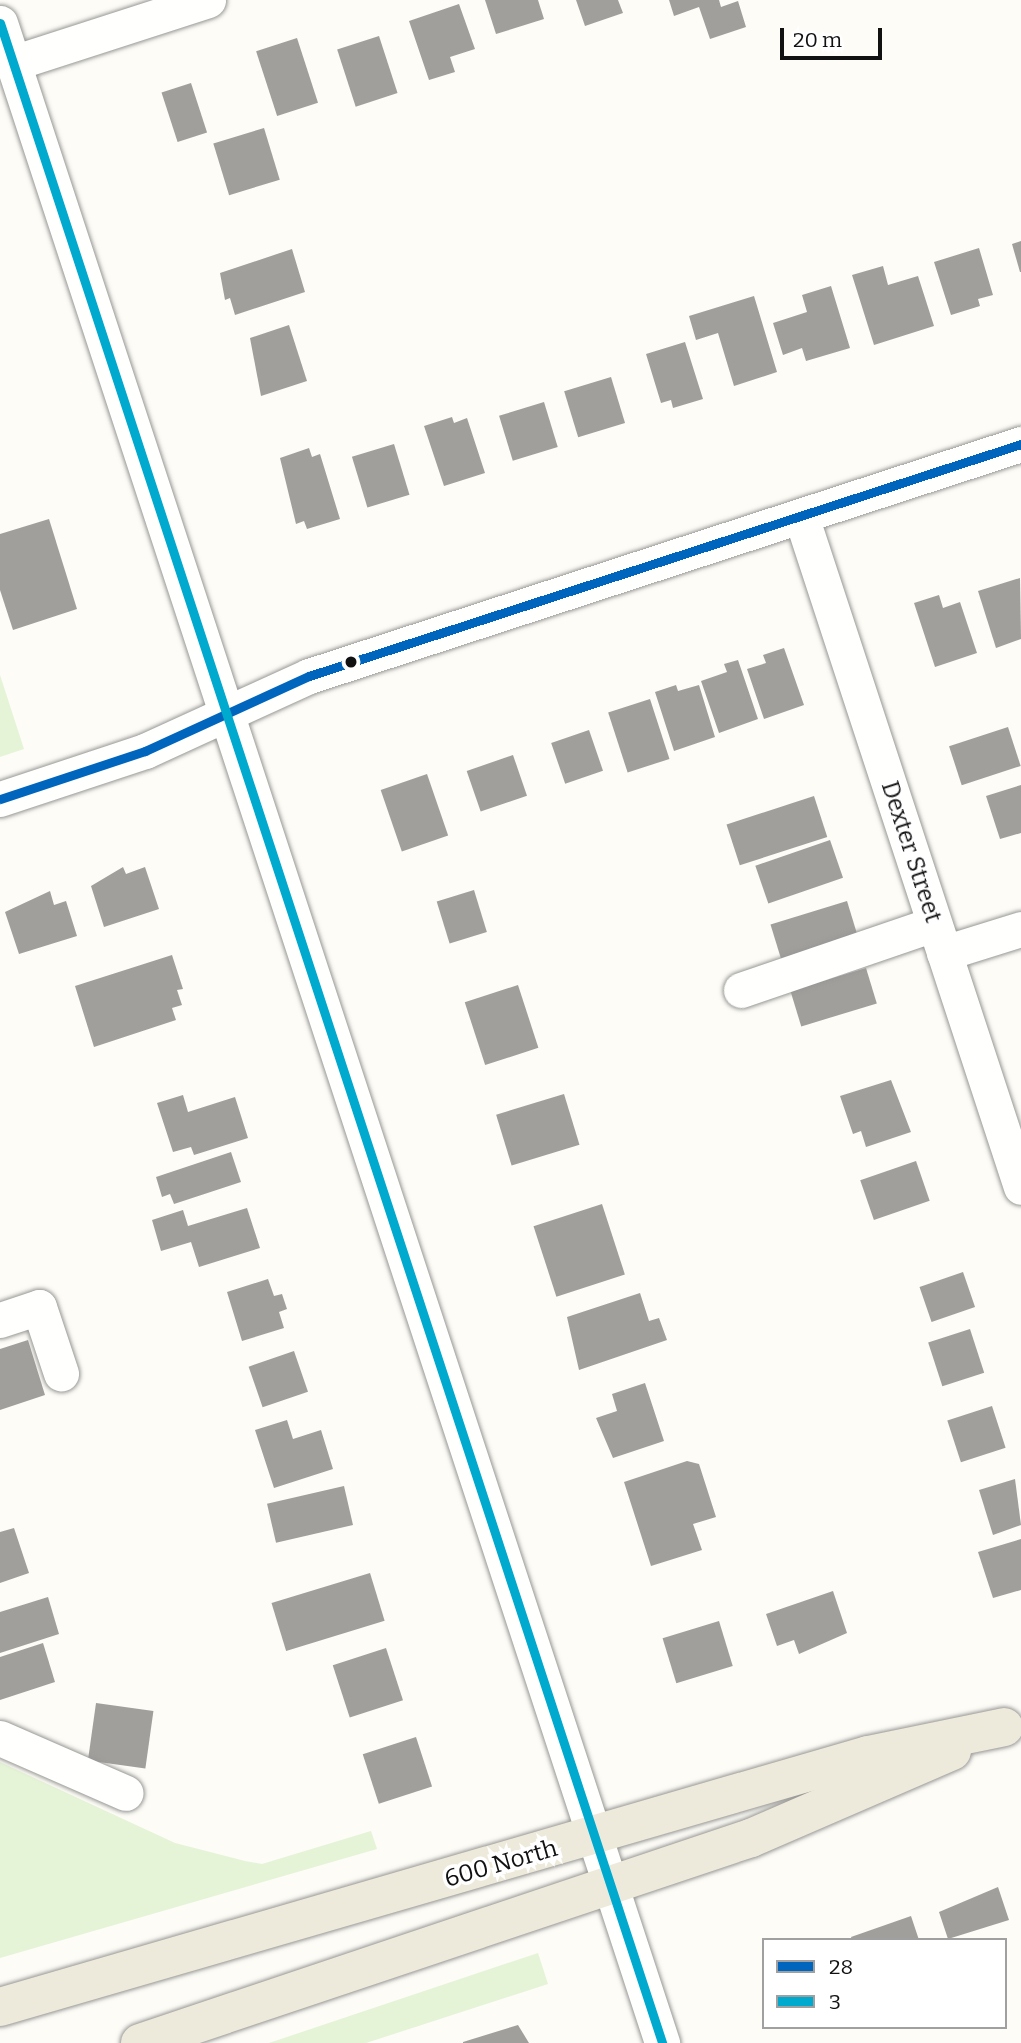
<!DOCTYPE html>
<style>
body{margin:0}
#map{position:relative;width:1021px;height:2043px;overflow:hidden;background:#fdfcf7;font-family:Bitter,serif}
div>[style]{position:absolute}
[style*='--x']{left:calc(var(--x)*1px);top:calc(var(--y)*1px);width:calc(var(--w)*1px);rotate:calc(var(--a)*1deg)}
.green>*{inset:0;background:#e5f3d7}
.building>*{inset:0;background:#a19f9c;transform-origin:0 0}
.roads{filter:drop-shadow(0 0 2px #979795) drop-shadow(0 0 2px #979795)}
.minor>*{height:35px;margin:-17.5px;padding:0 17.5px;transform-origin:17.5px;border-radius:17.5px;background:#fffffe}
.major>*{height:38px;margin:-19px;padding:0 19px;transform-origin:19px;border-radius:19px;background:#eeeadb}
.bus-1>*{height:9px;margin:-4.5px;padding:0 4.5px;transform-origin:4.5px;border-radius:4.5px;background:#0065bd}
.bus-2>*{height:9px;margin:-4.5px;padding:0 4.5px;transform-origin:4.5px;border-radius:4.5px;background:#00a9ce}
.dots>*{width:19px;height:19px;translate:-50% -50%;box-sizing:border-box;border:4px solid #fff;border-radius:50%}
span{translate:-50% -50%;white-space:nowrap;text-align:center;line-height:1.15;-webkit-text-stroke:7px #fff;paint-order:stroke}
.street-label{font-size:24px;color:#111}
.legend{position:absolute;left:762px;top:1938px;width:245px;height:91px;box-sizing:border-box;background:#fff;border:2px solid #a0a0a0;margin:0;padding:9px 12px;list-style:none;font-size:21px;color:#111}
.legend li{display:flex;align-items:center;gap:14px;height:35px}
.legend b{width:35px;border:2px solid #a0a0a0}
.scale{position:absolute;left:780px;top:28px;width:102px;height:32px;box-sizing:border-box;border:4px solid #111;border-top:0;padding-left:9px;font-size:21px;line-height:24px;white-space:nowrap;color:#111;-webkit-text-stroke:5px #fff;paint-order:stroke}
</style>
<div id="map">
<div class="green">
<i style="clip-path:polygon(0 675px,24px 749px,0 757px)"></i>
<i style="clip-path:polygon(0 1762px,175px 1843px,245px 1861px,262px 1864px,371px 1831px,377px 1849px,0 1958px)"></i>
<i style="clip-path:polygon(538px 1953px,548px 1984px,366px 2043px,269px 2043px)"></i>
</div>
<div class="building">
<i style="clip-path:polygon(485px 0,538px 0,544px 19px,496px 34px)"></i>
<i style="clip-path:polygon(576px 0,618px 0,623px 13px,585px 26px)"></i>
<i style="clip-path:polygon(669px 0,719px 0,721px 7px,738px 1px,746px 27px,710px 39px,699px 7px,674px 16px)"></i>
<i style="clip-path:polygon(459px 4px,475px 49px,450px 57px,455px 72px,429px 80px,409px 21px)"></i>
<i style="left:379px;top:36px;width:60px;height:44px;rotate:72deg"></i>
<i style="left:297px;top:38px;width:68px;height:43px;rotate:72deg"></i>
<i style="left:191px;top:83px;width:52px;height:31px;rotate:72deg"></i>
<i style="left:264px;top:128px;width:54px;height:53px;rotate:73deg"></i>
<i style="clip-path:polygon(1021px 241px,1021px 272px,1020px 272px,1012px 244px)"></i>
<i style="clip-path:polygon(979px 248px,993px 295px,978px 299px,980px 306px,951px 315px,934px 262px)"></i>
<i style="clip-path:polygon(292px 249px,305px 292px,235px 315px,230px 298px,225px 300px,220px 273px)"></i>
<i style="clip-path:polygon(883px 266px,888px 285px,918px 276px,934px 326px,874px 345px,852px 275px)"></i>
<i style="clip-path:polygon(831px 286px,850px 348px,806px 361px,802px 348px,783px 355px,773px 323px,807px 312px,802px 295px)"></i>
<i style="clip-path:polygon(754px 296px,777px 372px,734px 386px,718px 333px,696px 340px,689px 316px)"></i>
<i style="clip-path:polygon(289px 325px,307px 381px,261px 396px,250px 338px)"></i>
<i style="clip-path:polygon(685px 342px,703px 399px,673px 408px,671px 400px,661px 403px,646px 354px)"></i>
<i style="left:611px;top:377px;width:48px;height:49px;rotate:73deg"></i>
<i style="left:544px;top:402px;width:47px;height:47px;rotate:73deg"></i>
<i style="clip-path:polygon(452px 417px,454px 423px,467px 418px,485px 473px,444px 486px,424px 426px)"></i>
<i style="left:394px;top:444px;width:53px;height:44px;rotate:73deg"></i>
<i style="clip-path:polygon(309px 448px,312px 457px,320px 454px,340px 519px,307px 529px,304px 521px,296px 524px,280px 458px)"></i>
<i style="clip-path:polygon(49px 519px,77px 609px,13px 630px,0 590px,0 534px)"></i>
<i style="clip-path:polygon(1020px 578px,1021px 639px,996px 648px,978px 591px)"></i>
<i style="clip-path:polygon(939px 595px,943px 608px,960px 602px,977px 653px,935px 667px,914px 603px)"></i>
<i style="clip-path:polygon(784px 648px,804px 705px,764px 719px,747px 669px,766px 663px,763px 655px)"></i>
<i style="clip-path:polygon(738px 660px,758px 719px,719px 733px,701px 681px,727px 672px,724px 664px)"></i>
<i style="clip-path:polygon(676px 685px,678px 691px,699px 685px,715px 737px,674px 751px,655px 692px)"></i>
<i style="left:650px;top:699px;width:63px;height:44px;rotate:72deg"></i>
<i style="left:1008px;top:727px;width:41px;height:62px;rotate:72deg"></i>
<i style="left:589px;top:730px;width:43px;height:40px;rotate:71deg"></i>
<i style="left:513px;top:755px;width:43px;height:49px;rotate:71deg"></i>
<i style="left:427px;top:774px;width:65px;height:49px;rotate:71deg"></i>
<i style="clip-path:polygon(1021px 785px,1021px 833px,1000px 839px,986px 796px)"></i>
<i style="left:814px;top:796px;width:43px;height:92px;rotate:72deg"></i>
<i style="left:830px;top:840px;width:40px;height:79px;rotate:71deg"></i>
<i style="clip-path:polygon(123px 867px,126px 874px,145px 867px,159px 909px,104px 927px,91px 886px)"></i>
<i style="left:474px;top:890px;width:44px;height:39px;rotate:73deg"></i>
<i style="clip-path:polygon(50px 891px,54px 905px,66px 901px,77px 936px,19px 954px,5px 912px)"></i>
<i style="left:847px;top:901px;width:41px;height:80px;rotate:73deg"></i>
<i style="clip-path:polygon(172px 955px,183px 989px,177px 990px,182px 1005px,172px 1008px,176px 1020px,94px 1047px,75px 986px)"></i>
<i style="left:866px;top:968px;width:37px;height:79px;rotate:73deg"></i>
<i style="left:518px;top:985px;width:66px;height:56px;rotate:72deg"></i>
<i style="clip-path:polygon(891px 1080px,911px 1132px,866px 1147px,861px 1131px,853px 1134px,840px 1096px)"></i>
<i style="left:564px;top:1094px;width:53px;height:71px;rotate:73deg"></i>
<i style="clip-path:polygon(183px 1095px,188px 1112px,235px 1097px,248px 1138px,194px 1155px,191px 1147px,173px 1152px,157px 1103px)"></i>
<i style="clip-path:polygon(231px 1152px,241px 1182px,174px 1204px,170px 1194px,162px 1197px,156px 1177px)"></i>
<i style="left:916px;top:1161px;width:42px;height:59px;rotate:71deg"></i>
<i style="left:602px;top:1204px;width:74px;height:72px;rotate:72deg"></i>
<i style="clip-path:polygon(247px 1208px,260px 1248px,199px 1267px,191px 1242px,161px 1251px,152px 1220px,183px 1210px,188px 1226px)"></i>
<i style="left:963px;top:1272px;width:37px;height:46px;rotate:71deg"></i>
<i style="clip-path:polygon(268px 1279px,274px 1296px,282px 1294px,287px 1309px,279px 1312px,284px 1328px,242px 1341px,227px 1292px)"></i>
<i style="clip-path:polygon(640px 1293px,649px 1321px,659px 1318px,667px 1340px,579px 1370px,567px 1317px)"></i>
<i style="left:970px;top:1329px;width:46px;height:44px;rotate:72deg"></i>
<i style="clip-path:polygon(28px 1340px,45px 1395px,0 1410px,0 1349px)"></i>
<i style="left:294px;top:1351px;width:43px;height:48px;rotate:71deg"></i>
<i style="clip-path:polygon(645px 1383px,664px 1441px,613px 1458px,596px 1418px,617px 1411px,612px 1394px)"></i>
<i style="left:992px;top:1406px;width:44px;height:47px;rotate:72deg"></i>
<i style="clip-path:polygon(287px 1420px,293px 1439px,321px 1430px,333px 1469px,274px 1488px,255px 1430px)"></i>
<i style="clip-path:polygon(687px 1461px,699px 1464px,716px 1517px,693px 1524px,702px 1550px,651px 1566px,624px 1482px)"></i>
<i style="clip-path:polygon(1015px 1479px,1021px 1525px,993px 1535px,979px 1490px)"></i>
<i style="left:344px;top:1486px;width:40px;height:79px;rotate:77deg"></i>
<i style="clip-path:polygon(14px 1528px,29px 1573px,0 1583px,0 1532px)"></i>
<i style="clip-path:polygon(1021px 1539px,1021px 1590px,993px 1598px,978px 1552px)"></i>
<i style="left:370px;top:1573px;width:50px;height:103px;rotate:73deg"></i>
<i style="clip-path:polygon(833px 1591px,847px 1633px,799px 1654px,794px 1640px,777px 1646px,766px 1614px)"></i>
<i style="clip-path:polygon(48px 1597px,59px 1634px,0 1653px,0 1612px)"></i>
<i style="left:719px;top:1621px;width:47px;height:59px;rotate:73deg"></i>
<i style="clip-path:polygon(43px 1643px,55px 1682px,0 1700px,0 1657px)"></i>
<i style="left:386px;top:1648px;width:55px;height:56px;rotate:72deg"></i>
<i style="left:96px;top:1703px;width:58px;height:58px;rotate:8deg"></i>
<i style="left:416px;top:1737px;width:52px;height:56px;rotate:72deg"></i>
<i style="clip-path:polygon(998px 1887px,1009px 1920px,948px 1939px,939px 1912px)"></i>
<i style="clip-path:polygon(911px 1916px,919px 1940px,852px 1940px,851px 1937px)"></i>
<i style="clip-path:polygon(518px 2025px,529px 2043px,463px 2043px,463px 2042px)"></i>
</div>
<div class="roads">
<div class="minor">
<i style="--x:0;--y:23;--w:2126;--a:71.85"></i>
<i style="--x:13;--y:63;--w:205;--a:-17.9"></i>
<i style="--x:801;--y:516;--w:706;--a:71.85"></i>
<i style="--x:0;--y:799;--w:153;--a:-18.3"></i>
<i style="--x:145;--y:751;--w:180;--a:-24.6"></i>
<i style="--x:309;--y:676;--w:749;--a:-18.05"></i>
<i style="--x:944;--y:953;--w:81;--a:-17.3"></i>
<i style="--x:741;--y:990;--w:204;--a:-18.9"></i>
<i style="--x:0;--y:1320;--w:41;--a:-18.4"></i>
<i style="--x:39;--y:1307;--w:70;--a:71.6"></i>
<i style="--x:0;--y:1738;--w:137;--a:23.6"></i>
</div>
<div class="major">
<i style="--x:0;--y:2007;--w:904;--a:-16.19"></i>
<i style="--x:868;--y:1755;--w:139;--a:-11.6"></i>
<i style="--x:140;--y:2043;--w:644;--a:-18.55"></i>
<i style="--x:751;--y:1838;--w:219;--a:-23.4"></i>
</div>
</div>
<div class="bus-1">
<i style="--x:0;--y:799;--w:153;--a:-18.3"></i>
<i style="--x:145;--y:751;--w:180;--a:-24.6"></i>
<i style="--x:309;--y:676;--w:749;--a:-18.05"></i>
</div>
<div class="bus-2">
<i style="--x:0;--y:23;--w:2126;--a:71.85"></i>
</div>
<div class="dots">
<i style="left:351px;top:662px;background:#111"></i>
</div>
<div class="street-label">
<span style="left:911px;top:852px;rotate:72deg">Dexter Street</span>
<span style="left:501px;top:1864px;rotate:-16deg">600 North</span>
</div>
<ul class="legend">
<li><b style="height:9px;background:#0065bd"></b>28</li>
<li><b style="height:9px;background:#00a9ce"></b>3</li>
</ul>
<div class="scale">20 m</div>
</div>
